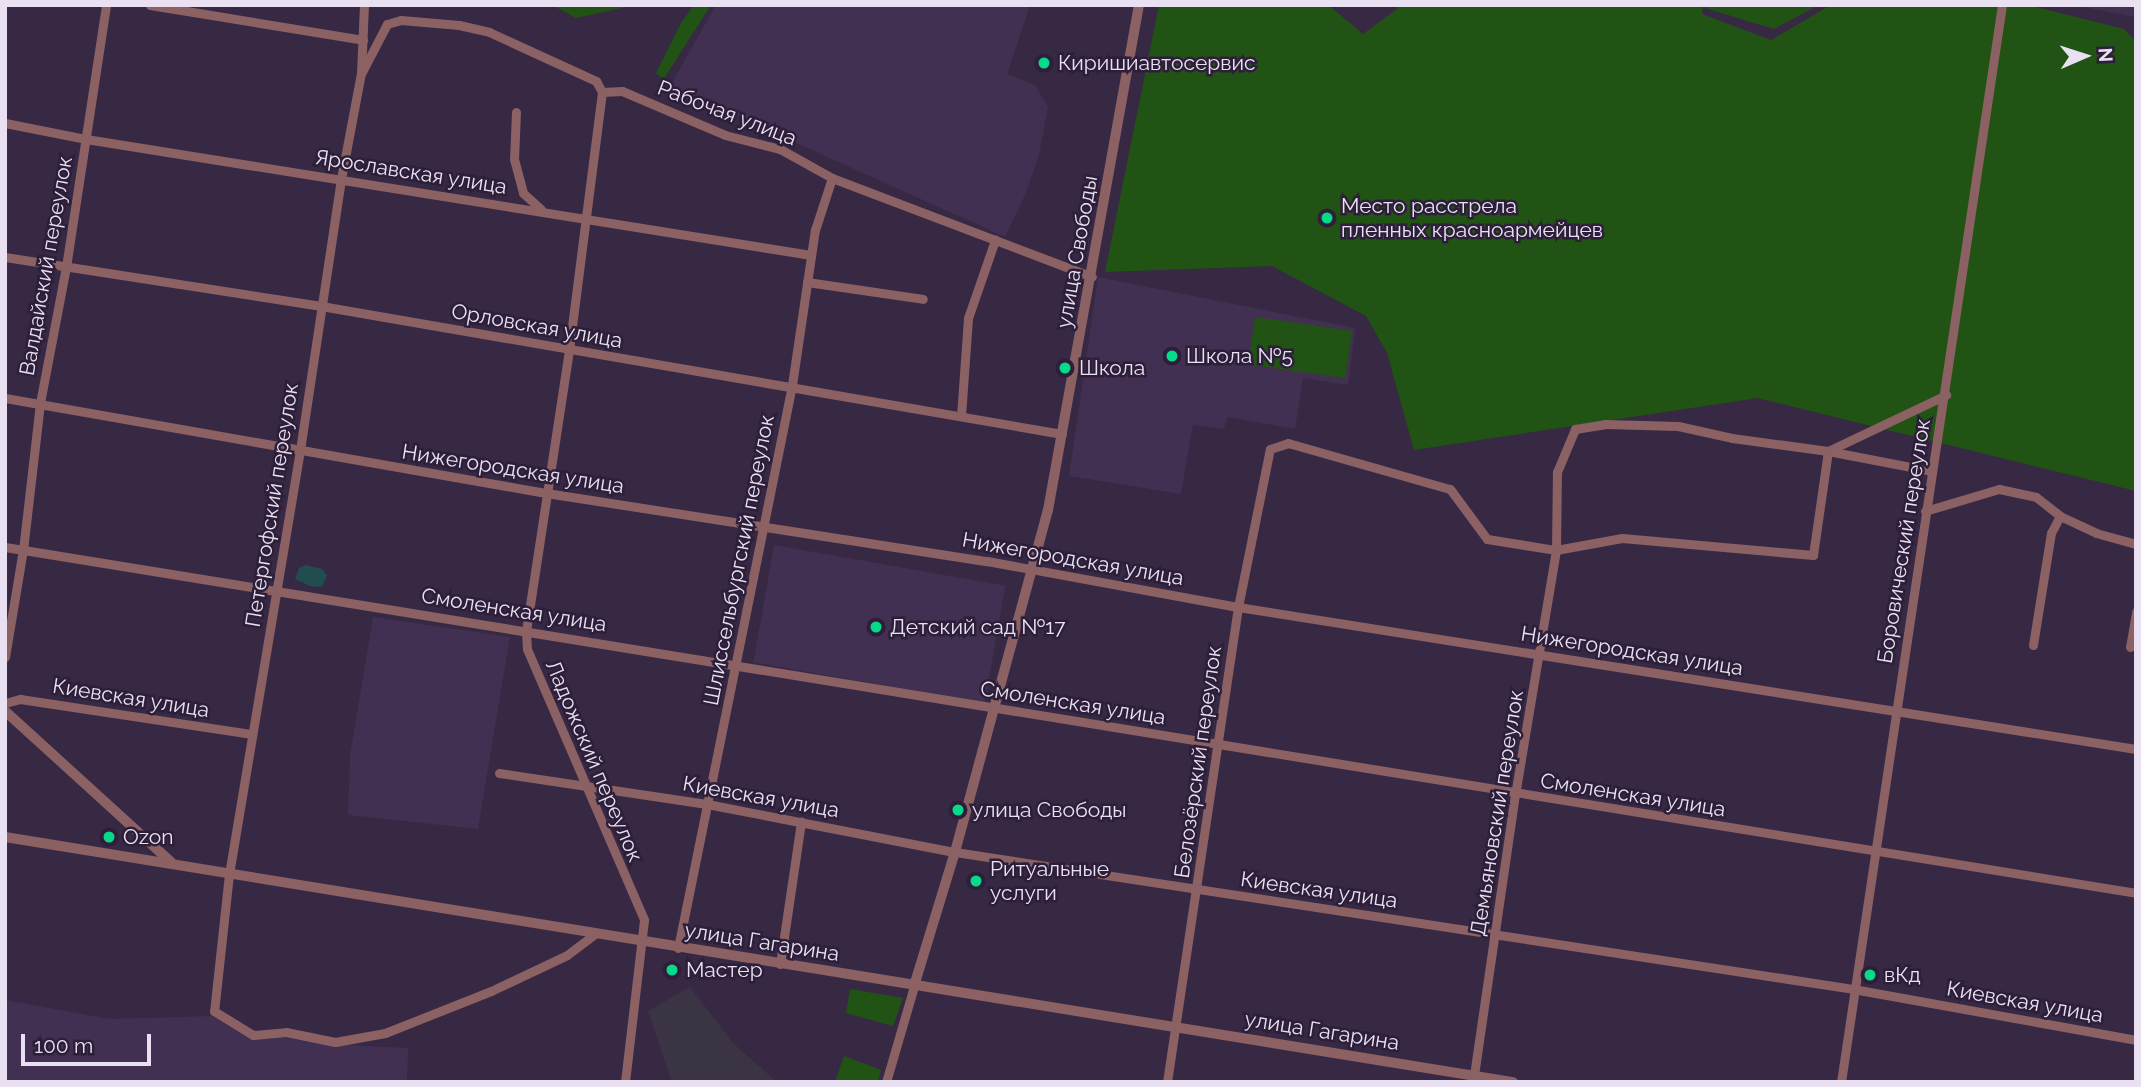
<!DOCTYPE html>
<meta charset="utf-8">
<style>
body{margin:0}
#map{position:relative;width:2141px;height:1087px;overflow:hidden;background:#372943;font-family:Raleway,sans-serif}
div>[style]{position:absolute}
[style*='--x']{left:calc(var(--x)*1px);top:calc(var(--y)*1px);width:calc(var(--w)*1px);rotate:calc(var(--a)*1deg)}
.commercial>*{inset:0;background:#3a3445}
.built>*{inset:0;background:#413051;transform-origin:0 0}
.green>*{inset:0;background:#215315;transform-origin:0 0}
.water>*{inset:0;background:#214d4f}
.minor>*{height:9px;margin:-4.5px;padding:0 4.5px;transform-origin:4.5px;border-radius:4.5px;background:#8b6164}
.tertiary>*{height:10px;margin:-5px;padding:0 5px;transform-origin:5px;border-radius:5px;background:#8b6164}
.dots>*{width:19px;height:19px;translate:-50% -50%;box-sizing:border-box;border:4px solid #2d1f39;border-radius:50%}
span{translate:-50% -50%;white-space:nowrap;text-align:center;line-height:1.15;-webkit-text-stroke:5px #2d1f39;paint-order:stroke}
.poi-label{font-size:21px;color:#e9e1f2}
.left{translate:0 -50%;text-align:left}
.street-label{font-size:21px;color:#e9e1f2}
.frame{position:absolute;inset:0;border:7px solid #e9e1f2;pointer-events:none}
.north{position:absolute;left:2050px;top:21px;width:70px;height:70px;-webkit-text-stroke:5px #2d1f39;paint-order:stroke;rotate:87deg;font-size:19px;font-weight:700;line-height:28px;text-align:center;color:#e9e1f2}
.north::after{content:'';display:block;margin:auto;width:24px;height:32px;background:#e9e1f2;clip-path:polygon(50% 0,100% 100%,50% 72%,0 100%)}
.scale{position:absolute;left:21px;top:1034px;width:130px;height:32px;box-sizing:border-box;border:4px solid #e9e1f2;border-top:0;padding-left:9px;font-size:21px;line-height:24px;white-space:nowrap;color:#e9e1f2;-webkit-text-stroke:5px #2d1f39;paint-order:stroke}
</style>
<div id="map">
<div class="commercial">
<i style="clip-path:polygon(690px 987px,733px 1043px,777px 1082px,672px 1082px,648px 1011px)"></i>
</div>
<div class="built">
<i style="clip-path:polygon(716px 5px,1030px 5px,1007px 74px,1035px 85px,1048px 107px,1039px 155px,1025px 195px,1005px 237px,670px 86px)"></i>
<i style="clip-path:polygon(2072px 5px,2136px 5px,2136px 17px)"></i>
<i style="clip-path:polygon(1098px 277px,1355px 328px,1348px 385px,1303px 378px,1295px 429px,1227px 417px,1224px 429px,1193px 425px,1181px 494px,1069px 476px)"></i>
<i style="left:774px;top:545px;width:235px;height:119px;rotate:10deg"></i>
<i style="clip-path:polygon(373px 617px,510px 637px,478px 829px,348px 815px,350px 755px)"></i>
<i style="clip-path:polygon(5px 1000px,110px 1019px,212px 1016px,272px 1036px,328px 1044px,408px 1048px,407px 1082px,5px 1082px)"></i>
</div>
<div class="green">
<i style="clip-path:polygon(552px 5px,636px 5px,576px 18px)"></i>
<i style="clip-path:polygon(694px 5px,711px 5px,663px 80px,656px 73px,681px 23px)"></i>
<i style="clip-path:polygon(1159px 5px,1328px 5px,1363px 34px,1397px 9px,1397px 5px,1703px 5px,1702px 14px,1771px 40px,1831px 5px,2028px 5px,2124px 29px,2136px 42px,2136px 491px,1758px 398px,1414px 450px,1387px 353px,1366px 316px,1272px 266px,1105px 272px)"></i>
<i style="clip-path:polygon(1708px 5px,1819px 5px,1774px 29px,1705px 8px)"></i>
<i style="left:1255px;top:317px;width:98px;height:48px;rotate:8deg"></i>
<i style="clip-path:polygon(850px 989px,903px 998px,893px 1026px,846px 1013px)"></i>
<i style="clip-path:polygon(844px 1056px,881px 1070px,878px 1082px,835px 1082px)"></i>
</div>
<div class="water">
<i style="clip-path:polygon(306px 565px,322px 569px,327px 575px,322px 587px,310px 586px,295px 579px,299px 568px)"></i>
</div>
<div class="minor">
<i style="--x:150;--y:5;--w:216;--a:9.3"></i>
<i style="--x:364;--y:5;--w:68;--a:92.5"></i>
<i style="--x:361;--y:73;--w:108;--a:100.7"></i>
<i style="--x:341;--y:179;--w:274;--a:98.6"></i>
<i style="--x:300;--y:450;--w:430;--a:99.5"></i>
<i style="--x:229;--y:874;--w:138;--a:96.2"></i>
<i style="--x:214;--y:1011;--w:46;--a:31.6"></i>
<i style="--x:253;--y:1035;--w:33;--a:-5"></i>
<i style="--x:286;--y:1032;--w:50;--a:11.5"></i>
<i style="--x:335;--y:1042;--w:51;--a:-10.2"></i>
<i style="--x:385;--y:1033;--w:114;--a:-21.6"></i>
<i style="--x:491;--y:991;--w:84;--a:-25.3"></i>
<i style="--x:567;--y:955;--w:35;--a:-37"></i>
<i style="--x:362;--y:72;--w:54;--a:-62.5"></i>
<i style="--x:387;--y:24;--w:15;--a:-16"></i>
<i style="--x:401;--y:20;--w:58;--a:4.9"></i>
<i style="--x:459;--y:25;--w:31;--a:13"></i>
<i style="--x:489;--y:32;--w:118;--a:24.6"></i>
<i style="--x:596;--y:81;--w:13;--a:61"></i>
<i style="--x:602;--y:92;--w:20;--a:-3"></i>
<i style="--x:622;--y:91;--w:112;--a:23.1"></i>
<i style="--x:725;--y:135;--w:57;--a:14.3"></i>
<i style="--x:780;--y:149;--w:60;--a:29.1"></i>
<i style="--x:832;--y:178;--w:278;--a:20.8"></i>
<i style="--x:602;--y:92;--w:260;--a:97.3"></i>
<i style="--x:569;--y:350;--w:284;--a:98.7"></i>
<i style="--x:526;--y:631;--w:18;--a:87"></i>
<i style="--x:527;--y:649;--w:295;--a:66.6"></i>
<i style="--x:644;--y:920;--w:163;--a:96.7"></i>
<i style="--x:516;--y:112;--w:47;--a:92.4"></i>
<i style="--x:514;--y:159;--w:35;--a:75"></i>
<i style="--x:523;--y:193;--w:24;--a:42"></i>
<i style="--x:5;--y:123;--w:83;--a:11.2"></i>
<i style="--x:86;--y:139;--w:734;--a:9.09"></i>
<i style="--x:5;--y:257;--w:320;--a:8.8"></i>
<i style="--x:321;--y:306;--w:752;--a:9.8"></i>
<i style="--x:807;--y:282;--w:117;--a:8.3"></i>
<i style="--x:5;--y:398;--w:549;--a:9.96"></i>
<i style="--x:546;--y:493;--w:446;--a:8.8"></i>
<i style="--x:987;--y:561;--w:255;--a:10.4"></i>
<i style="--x:1238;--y:607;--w:909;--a:8.99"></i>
<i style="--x:961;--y:416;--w:98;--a:-85.9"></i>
<i style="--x:968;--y:318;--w:83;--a:-70.9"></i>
<i style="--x:1925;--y:511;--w:77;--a:-16.6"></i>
<i style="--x:1999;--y:489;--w:38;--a:12"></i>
<i style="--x:2036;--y:497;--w:31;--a:38"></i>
<i style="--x:2060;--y:516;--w:40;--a:25"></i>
<i style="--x:2096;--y:533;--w:41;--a:15.4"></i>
<i style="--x:5;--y:547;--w:2159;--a:9.22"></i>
<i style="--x:2033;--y:645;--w:113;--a:-80.9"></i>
<i style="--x:2051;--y:533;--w:19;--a:-62"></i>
<i style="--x:2130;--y:647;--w:36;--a:-80"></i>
<i style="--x:5;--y:657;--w:109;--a:-80.5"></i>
<i style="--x:23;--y:550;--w:148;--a:-83.4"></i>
<i style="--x:40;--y:403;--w:138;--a:-79.2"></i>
<i style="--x:66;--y:267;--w:265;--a:-81.3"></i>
<i style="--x:5;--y:703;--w:16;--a:-15"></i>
<i style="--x:20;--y:699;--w:235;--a:8.6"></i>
<i style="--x:499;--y:773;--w:210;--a:8.5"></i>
<i style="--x:707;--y:804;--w:253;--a:11"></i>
<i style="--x:955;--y:852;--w:908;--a:8.67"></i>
<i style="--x:1853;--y:989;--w:288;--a:10.2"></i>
<i style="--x:678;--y:948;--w:574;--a:-78.55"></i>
<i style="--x:792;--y:385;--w:157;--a:-81.6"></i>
<i style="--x:815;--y:230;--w:55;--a:-71.9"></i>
<i style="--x:780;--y:964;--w:144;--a:-81.6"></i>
<i style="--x:886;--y:1082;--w:100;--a:-73.7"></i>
<i style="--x:1167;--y:1082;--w:480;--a:-81.5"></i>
<i style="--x:1238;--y:607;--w:161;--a:-78.6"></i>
<i style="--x:1270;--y:449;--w:19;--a:-18"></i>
<i style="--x:1288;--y:443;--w:168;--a:15.9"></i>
<i style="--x:1450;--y:489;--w:62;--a:53.5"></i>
<i style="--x:1487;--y:539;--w:70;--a:9.1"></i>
<i style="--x:1556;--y:550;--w:67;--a:-10.3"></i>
<i style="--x:1622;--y:538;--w:192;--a:5.1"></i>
<i style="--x:1813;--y:555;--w:105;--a:-81.8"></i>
<i style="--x:1828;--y:451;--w:106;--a:10.9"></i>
<i style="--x:1473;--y:1082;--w:290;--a:-81.7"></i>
<i style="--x:1515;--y:795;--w:248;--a:-80.5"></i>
<i style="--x:1556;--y:550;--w:78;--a:-89.3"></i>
<i style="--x:1557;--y:472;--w:47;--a:-67.3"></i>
<i style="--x:1575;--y:429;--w:30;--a:-9"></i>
<i style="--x:1605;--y:424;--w:73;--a:1.6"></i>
<i style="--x:1678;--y:426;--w:55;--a:12.5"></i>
<i style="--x:1732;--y:438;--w:97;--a:7.7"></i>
<i style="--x:1828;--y:451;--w:131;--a:-25.4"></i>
<i style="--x:1841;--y:1082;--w:1089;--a:-81.5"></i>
</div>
<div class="tertiary">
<i style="--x:5;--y:711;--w:224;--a:42.3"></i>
<i style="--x:5;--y:837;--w:1528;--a:9.23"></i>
<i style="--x:914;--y:986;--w:140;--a:-73"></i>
<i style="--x:955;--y:852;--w:354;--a:-74.8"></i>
<i style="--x:1048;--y:510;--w:513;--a:-79.79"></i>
</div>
<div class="dots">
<i style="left:1044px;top:63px;background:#07d98b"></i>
<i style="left:1327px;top:218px;background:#07d98b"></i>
<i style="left:1172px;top:356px;background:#07d98b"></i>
<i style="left:1065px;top:368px;background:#07d98b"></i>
<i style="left:876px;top:627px;background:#07d98b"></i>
<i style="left:958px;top:810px;background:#07d98b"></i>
<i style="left:109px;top:837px;background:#07d98b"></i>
<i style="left:976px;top:881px;background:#07d98b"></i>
<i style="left:672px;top:970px;background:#07d98b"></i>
<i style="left:1870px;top:975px;background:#07d98b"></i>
</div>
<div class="poi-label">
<span class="left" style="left:1058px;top:63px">Киришиавтосервис</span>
<span class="left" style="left:1341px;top:218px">Место расстрела<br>пленных красноармейцев</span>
<span class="left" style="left:1186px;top:356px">Школа №5</span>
<span class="left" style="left:1079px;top:368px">Школа</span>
<span class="left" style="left:890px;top:627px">Детский сад №17</span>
<span class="left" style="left:972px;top:810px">улица Свободы</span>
<span class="left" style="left:123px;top:837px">Ozon</span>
<span class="left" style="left:990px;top:881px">Ритуальные<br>услуги</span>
<span class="left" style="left:686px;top:970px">Мастер</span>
<span class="left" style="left:1884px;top:975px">вКд</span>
</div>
<div class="street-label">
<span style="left:727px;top:113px;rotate:21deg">Рабочая улица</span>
<span style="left:411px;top:172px;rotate:9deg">Ярославская улица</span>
<span style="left:1077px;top:252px;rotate:-80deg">улица Свободы</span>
<span style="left:46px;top:266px;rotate:-80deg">Валдайский переулок</span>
<span style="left:537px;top:326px;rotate:10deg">Орловская улица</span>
<span style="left:513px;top:469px;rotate:9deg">Нижегородская улица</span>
<span style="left:272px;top:505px;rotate:-81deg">Петергофский переулок</span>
<span style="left:1904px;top:541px;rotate:-81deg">Боровический переулок</span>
<span style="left:1073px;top:559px;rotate:10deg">Нижегородская улица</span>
<span style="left:739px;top:560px;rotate:-79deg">Шлиссельбургский переулок</span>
<span style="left:514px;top:610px;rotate:9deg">Смоленская улица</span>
<span style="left:1632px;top:651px;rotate:9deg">Нижегородская улица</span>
<span style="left:131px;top:698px;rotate:9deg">Киевская улица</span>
<span style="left:1073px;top:703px;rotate:9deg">Смоленская улица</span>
<span style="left:594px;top:761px;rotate:67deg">Ладожский переулок</span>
<span style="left:1198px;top:762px;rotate:-82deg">Белозёрский переулок</span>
<span style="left:1633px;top:795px;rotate:9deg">Смоленская улица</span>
<span style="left:761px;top:797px;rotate:10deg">Киевская улица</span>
<span style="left:1497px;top:813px;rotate:-81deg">Демьяновский переулок</span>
<span style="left:1319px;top:890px;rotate:8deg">Киевская улица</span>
<span style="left:762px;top:942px;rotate:9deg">улица Гагарина</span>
<span style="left:2025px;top:1002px;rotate:10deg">Киевская улица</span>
<span style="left:1322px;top:1031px;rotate:9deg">улица Гагарина</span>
</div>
<div class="frame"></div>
<div class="north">N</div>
<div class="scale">100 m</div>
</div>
